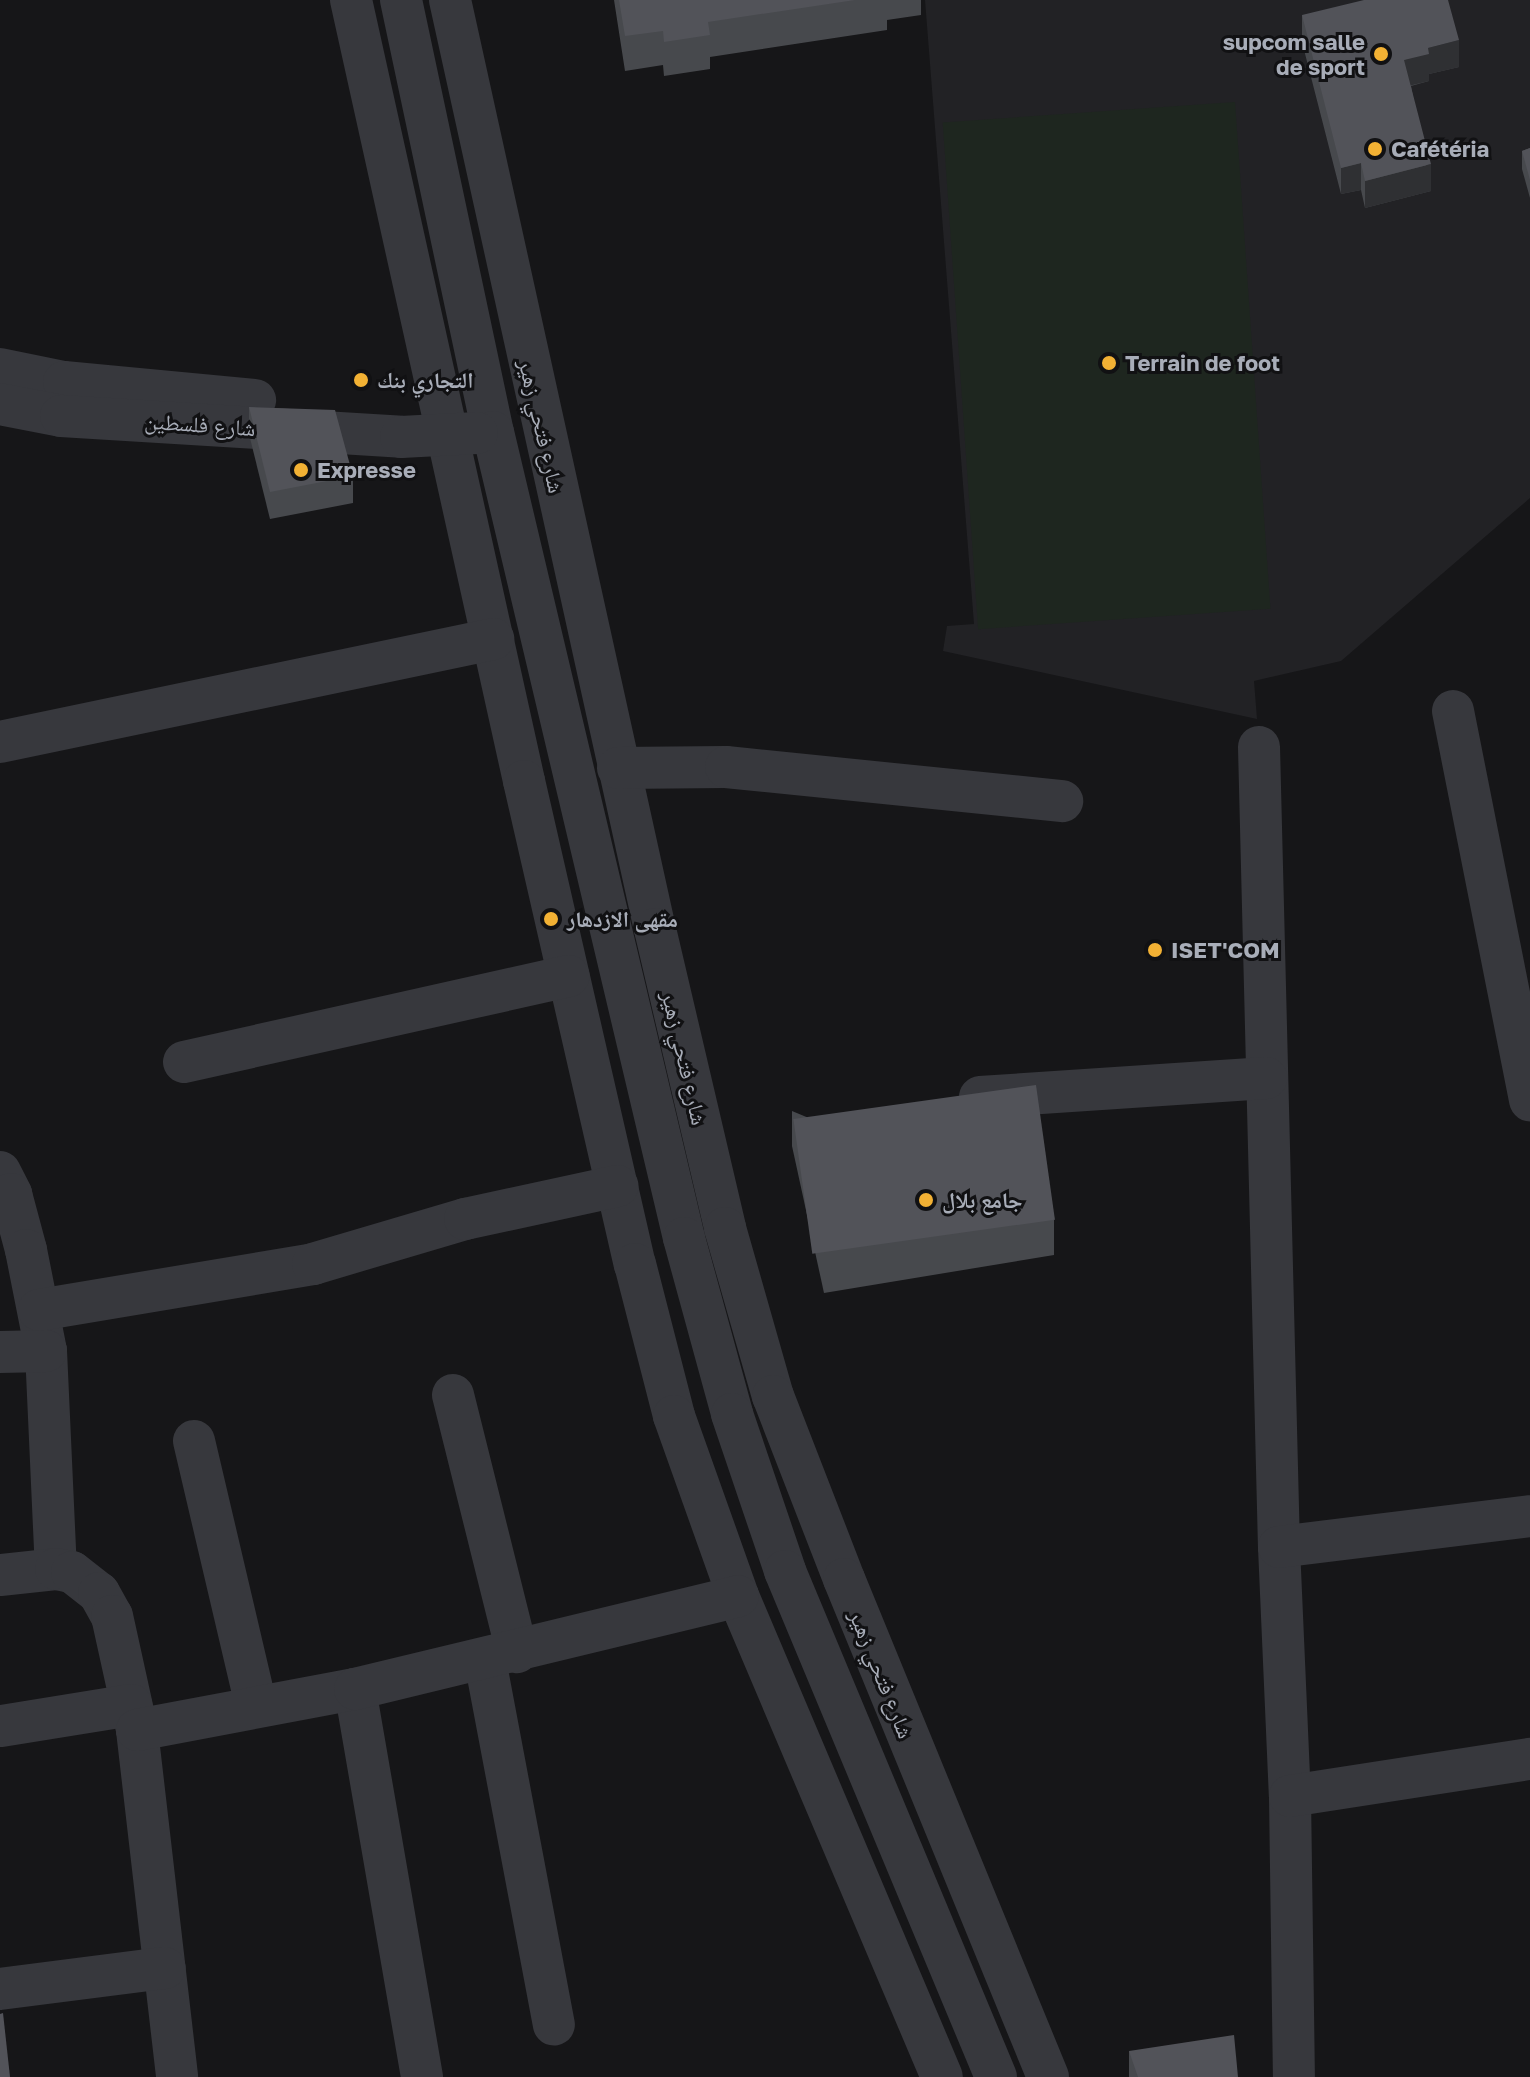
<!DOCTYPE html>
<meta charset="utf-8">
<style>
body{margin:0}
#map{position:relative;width:1530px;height:2077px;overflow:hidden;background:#161618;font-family:"Golos Text","Noto Naskh Arabic",sans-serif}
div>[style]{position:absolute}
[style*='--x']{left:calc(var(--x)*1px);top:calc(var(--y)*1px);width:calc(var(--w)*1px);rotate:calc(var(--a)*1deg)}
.built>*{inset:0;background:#222225}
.green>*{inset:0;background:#1e261f;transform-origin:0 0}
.minor>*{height:42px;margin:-21px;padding:0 21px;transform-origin:21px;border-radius:21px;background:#37383d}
.wall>*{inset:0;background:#47494d}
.shaded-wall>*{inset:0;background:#2f3033}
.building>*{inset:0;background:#525359;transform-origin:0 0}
.dots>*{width:22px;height:22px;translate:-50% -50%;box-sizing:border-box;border:4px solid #111113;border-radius:50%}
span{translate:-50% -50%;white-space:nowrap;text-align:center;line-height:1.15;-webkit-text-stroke:6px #111113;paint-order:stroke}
.poi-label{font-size:22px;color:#a8adb8;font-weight:700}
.right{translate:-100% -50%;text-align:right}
.left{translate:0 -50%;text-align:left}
.street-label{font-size:22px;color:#a8adb8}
</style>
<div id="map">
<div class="built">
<i style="clip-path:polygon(925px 0,1530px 0,1530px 498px,1341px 661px,1254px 681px,1257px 719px,943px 651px,947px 626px,974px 624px)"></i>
</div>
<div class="green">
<i style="left:1235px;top:102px;width:508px;height:293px;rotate:86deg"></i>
</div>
<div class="minor">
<i style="--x:351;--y:0;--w:800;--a:77.51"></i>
<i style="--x:524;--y:781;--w:496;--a:77.1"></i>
<i style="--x:635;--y:1264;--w:157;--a:75.6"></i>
<i style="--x:674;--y:1416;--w:191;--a:70.4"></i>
<i style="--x:738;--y:1596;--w:522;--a:67.02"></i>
<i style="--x:401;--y:0;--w:442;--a:78"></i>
<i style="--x:493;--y:432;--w:828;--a:76.67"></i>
<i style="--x:684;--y:1238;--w:182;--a:74.7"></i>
<i style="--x:732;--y:1414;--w:166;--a:71.3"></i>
<i style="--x:785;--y:1571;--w:548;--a:67.36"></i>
<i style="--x:450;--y:0;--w:951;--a:77.56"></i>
<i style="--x:655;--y:929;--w:307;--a:76.8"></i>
<i style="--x:725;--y:1228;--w:175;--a:74.1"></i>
<i style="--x:773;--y:1396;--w:196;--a:68.8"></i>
<i style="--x:844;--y:1579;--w:538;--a:67.72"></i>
<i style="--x:0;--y:369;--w:65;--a:11.5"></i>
<i style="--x:64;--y:382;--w:192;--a:5.4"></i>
<i style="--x:0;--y:404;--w:62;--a:11.1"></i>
<i style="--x:61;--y:416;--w:341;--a:3.5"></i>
<i style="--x:401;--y:437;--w:76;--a:-3"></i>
<i style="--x:1453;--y:711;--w:397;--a:78.8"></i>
<i style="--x:0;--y:742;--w:504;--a:-11.8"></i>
<i style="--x:1259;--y:747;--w:800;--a:88.57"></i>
<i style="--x:1279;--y:1547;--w:249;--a:87.5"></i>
<i style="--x:1290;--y:1796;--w:281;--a:89.2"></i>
<i style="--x:618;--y:768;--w:108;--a:-0.5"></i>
<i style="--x:726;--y:767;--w:338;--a:5.8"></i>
<i style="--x:184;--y:1062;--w:394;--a:-12.6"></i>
<i style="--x:980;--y:1097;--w:287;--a:-3.8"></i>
<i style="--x:0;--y:1172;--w:25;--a:63"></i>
<i style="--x:11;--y:1194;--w:58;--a:75"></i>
<i style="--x:26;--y:1250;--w:103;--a:78.8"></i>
<i style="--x:46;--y:1351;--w:218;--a:87.4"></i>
<i style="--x:39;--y:1310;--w:278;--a:-9.5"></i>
<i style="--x:313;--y:1264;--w:159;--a:-16.5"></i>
<i style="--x:465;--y:1219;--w:156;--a:-12.2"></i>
<i style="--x:0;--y:1352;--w:46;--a:-1.2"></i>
<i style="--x:453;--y:1395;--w:265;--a:76"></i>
<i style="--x:194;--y:1441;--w:272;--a:76.8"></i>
<i style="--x:1279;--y:1547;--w:253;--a:-7"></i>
<i style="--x:0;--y:1575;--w:56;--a:-6.1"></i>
<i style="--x:56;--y:1569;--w:16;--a:11"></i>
<i style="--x:72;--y:1572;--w:34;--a:38"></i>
<i style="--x:99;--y:1593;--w:26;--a:61"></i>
<i style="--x:112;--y:1616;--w:117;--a:77.6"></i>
<i style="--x:137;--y:1730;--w:349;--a:83.4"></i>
<i style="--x:485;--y:1660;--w:371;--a:79.3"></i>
<i style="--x:355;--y:1689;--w:394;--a:80.2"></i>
<i style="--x:1;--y:1726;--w:132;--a:-9.2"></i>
<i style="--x:137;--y:1730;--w:222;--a:-10.7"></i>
<i style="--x:355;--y:1689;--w:394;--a:-13.6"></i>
<i style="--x:1290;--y:1796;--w:243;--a:-8.8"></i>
<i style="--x:0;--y:1989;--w:166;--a:-7.3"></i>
</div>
<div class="wall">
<i style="clip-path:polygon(614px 0,921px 0,921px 15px,887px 20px,887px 30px,710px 57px,710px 69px,664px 76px,663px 65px,625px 71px)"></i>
<i style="clip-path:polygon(1302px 15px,1459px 67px,1429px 74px,1429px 81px,1411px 86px,1431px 191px,1365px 208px,1361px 190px,1341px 194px,1302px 42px)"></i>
<i style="clip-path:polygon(1530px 148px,1530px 198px,1522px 169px,1522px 151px)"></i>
<i style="clip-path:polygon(249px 407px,353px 476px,353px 503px,270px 519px,249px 434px)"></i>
<i style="clip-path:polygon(792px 1111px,1054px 1220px,1054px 1255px,824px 1293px,792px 1146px)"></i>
<i style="clip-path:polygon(1129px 2051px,1238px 2077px,1129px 2077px)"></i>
</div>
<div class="shaded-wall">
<i style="clip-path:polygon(1459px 40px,1459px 67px,1429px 74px,1429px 81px,1404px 87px,1404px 60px,1428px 48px)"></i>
<i style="clip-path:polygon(1361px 163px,1361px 190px,1341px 194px,1341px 168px)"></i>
<i style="clip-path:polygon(1431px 164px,1431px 191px,1365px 208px,1365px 181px)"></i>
</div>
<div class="building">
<i style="clip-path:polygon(619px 0,855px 0,708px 22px,710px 35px,664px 42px,663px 31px,625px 36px)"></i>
<i style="clip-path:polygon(1364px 0,1448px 0,1459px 40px,1428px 48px,1429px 54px,1404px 60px,1431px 164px,1365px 181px,1361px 163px,1341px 168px,1302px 15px)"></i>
<i style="clip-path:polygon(1530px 148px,1530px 180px,1522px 151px)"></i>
<i style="clip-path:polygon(249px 407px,335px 410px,353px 476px,270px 492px)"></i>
<i style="left:1036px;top:1085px;width:136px;height:245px;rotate:82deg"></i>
<i style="clip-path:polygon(3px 2013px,10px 2077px,0 2077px,0 2014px)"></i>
<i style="clip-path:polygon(1234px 2035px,1238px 2077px,1138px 2077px,1129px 2051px)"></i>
</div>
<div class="dots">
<i style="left:1381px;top:54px;background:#f2b134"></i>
<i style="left:1375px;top:149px;background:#f2b134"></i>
<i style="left:1109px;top:363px;background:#f2b134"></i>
<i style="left:361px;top:380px;background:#f2b134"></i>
<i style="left:301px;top:470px;background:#f2b134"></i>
<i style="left:551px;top:919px;background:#f2b134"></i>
<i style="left:1155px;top:950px;background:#f2b134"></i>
<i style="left:926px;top:1200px;background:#f2b134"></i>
</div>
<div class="poi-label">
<span class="right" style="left:1365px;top:54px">supcom salle<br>de sport</span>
<span class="left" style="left:1391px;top:149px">Cafétéria</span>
<span class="left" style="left:1125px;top:363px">Terrain de foot</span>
<span class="left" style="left:377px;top:380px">التجاري بنك</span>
<span class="left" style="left:317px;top:470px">Expresse</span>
<span class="left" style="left:567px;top:919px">مقهى الازدهار</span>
<span class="left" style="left:1171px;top:950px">ISET'COM</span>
<span class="left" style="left:942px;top:1200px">جامع بلال</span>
</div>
<div class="street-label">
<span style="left:200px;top:424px;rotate:4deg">شارع فلسطين</span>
<span style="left:542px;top:426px;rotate:77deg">شارع فتحي زهير</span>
<span style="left:685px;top:1058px;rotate:77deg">شارع فتحي زهير</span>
<span style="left:882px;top:1674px;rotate:68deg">شارع فتحي زهير</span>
</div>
</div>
